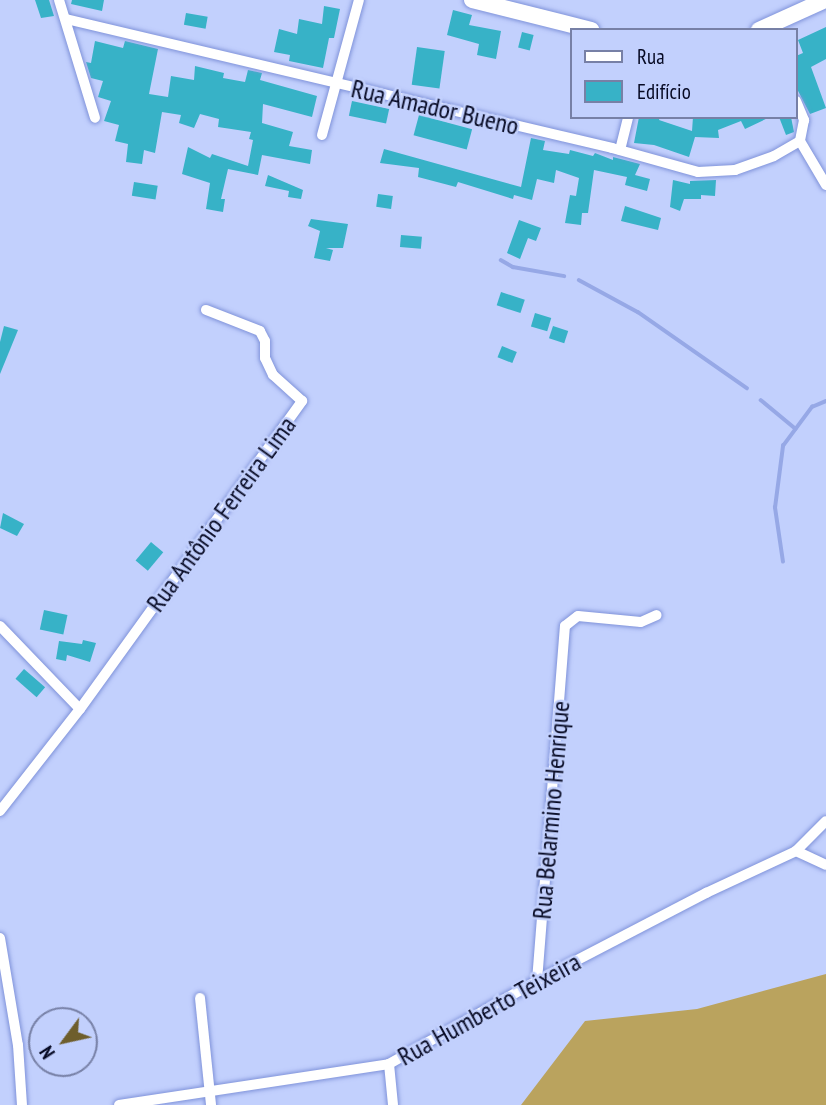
<!DOCTYPE html>
<meta charset="utf-8">
<style>
body{margin:0}
#map{position:relative;width:826px;height:1105px;overflow:hidden;background:#c2d0fd;font-family:"PT Sans Narrow",sans-serif}
div>[style]{position:absolute}
[style*='--x']{left:calc(var(--x)*1px);top:calc(var(--y)*1px);width:calc(var(--w)*1px);rotate:calc(var(--a)*1deg)}
.forest>*{inset:0;background:#baa35e}
.stream>*{height:3.5px;margin:-1.75px;padding:0 1.75px;transform-origin:1.75px;border-radius:1.75px;background:#96a8e6}
.building>*{inset:0;background:#37b2c7;transform-origin:0 0}
.roads{filter:drop-shadow(0 0 2px #8093da) drop-shadow(0 0 2px #8093da)}
.street>*{height:10px;margin:-5px;padding:0 5px;transform-origin:5px;border-radius:5px;background:#fff}
.primary>*{height:16px;margin:-8px;padding:0 8px;transform-origin:8px;border-radius:8px;background:#fff}
span{translate:-50% -50%;white-space:nowrap;text-align:center;line-height:1.15;-webkit-text-stroke:5px #c2d0fd;paint-order:stroke}
.street-label{font-size:26px;color:#060923}
.legend{position:absolute;left:570px;top:28px;width:228px;height:91px;box-sizing:border-box;background:#c2d0fd;border:2px solid #7780a6;margin:0;padding:9px 12px;list-style:none;font-size:21px;color:#060923}
.legend li{display:flex;align-items:center;gap:14px;height:35px}
.legend b{width:35px;border:2px solid #7780a6}
.north{position:absolute;left:28px;top:1007px;width:70px;height:70px;box-sizing:border-box;background:#c2d0fd;border:2px solid #7780a6;border-radius:50%;rotate:237deg;font-size:19px;font-weight:700;line-height:28px;text-align:center;color:#060923}
.north::after{content:'';display:block;margin:auto;width:24px;height:32px;background:#6e5e2c;clip-path:polygon(50% 0,100% 100%,50% 72%,0 100%)}
</style>
<div id="map">
<div class="forest">
<i style="clip-path:polygon(826px 974px,826px 1105px,521px 1105px,585px 1021px,697px 1009px)"></i>
</div>
<div class="stream">
<i style="--x:501;--y:260;--w:14;--a:30"></i>
<i style="--x:513;--y:267;--w:52;--a:10"></i>
<i style="--x:579;--y:280;--w:67;--a:28.5"></i>
<i style="--x:638;--y:312;--w:133;--a:34.9"></i>
<i style="--x:761;--y:400;--w:45;--a:39.6"></i>
<i style="--x:783;--y:562;--w:55;--a:-98.4"></i>
<i style="--x:775;--y:508;--w:63;--a:-82.6"></i>
<i style="--x:783;--y:446;--w:49;--a:-53.4"></i>
<i style="--x:812;--y:407;--w:15;--a:-23"></i>
</div>
<div class="building">
<i style="clip-path:polygon(35px 0,49px 0,54px 16px,41px 18px)"></i>
<i style="clip-path:polygon(72px 0,104px 0,102px 11px,71px 4px)"></i>
<i style="clip-path:polygon(324px 6px,340px 9px,334px 38px,329px 38px,323px 68px,289px 61px,290px 55px,274px 52px,279px 29px,297px 34px,299px 19px,322px 24px)"></i>
<i style="clip-path:polygon(453px 10px,472px 15px,469px 25px,501px 31px,496px 59px,477px 55px,479px 44px,447px 35px)"></i>
<i style="left:186px;top:13px;width:22px;height:12px;rotate:10deg"></i>
<i style="clip-path:polygon(826px 27px,826px 59px,811px 67px,826px 108px,810px 114px,796px 87px,796px 56px,803px 53px,798px 40px)"></i>
<i style="left:522px;top:32px;width:12px;height:16px;rotate:14deg"></i>
<i style="clip-path:polygon(95px 41px,123px 48px,125px 41px,158px 49px,149px 94px,168px 97px,171px 76px,194px 80px,195px 66px,224px 73px,223px 78px,245px 82px,248px 70px,262px 73px,260px 80px,317px 96px,312px 117px,263px 104px,262px 123px,293px 132px,289px 146px,312px 150px,310px 164px,262px 155px,258px 175px,228px 169px,221px 199px,225px 199px,223px 212px,206px 209px,210px 183px,182px 174px,188px 147px,210px 158px,212px 154px,248px 166px,253px 140px,249px 139px,251px 132px,218px 127px,219px 119px,200px 114px,194px 128px,179px 123px,181px 115px,162px 112px,155px 153px,144px 150px,142px 164px,126px 162px,128px 144px,115px 141px,119px 125px,104px 121px,111px 101px,98px 97px,103px 81px,91px 78px,86px 62px,91px 63px)"></i>
<i style="left:417px;top:47px;width:28px;height:38px;rotate:8deg"></i>
<i style="left:352px;top:101px;width:38px;height:15px;rotate:12deg"></i>
<i style="left:419px;top:115px;width:55px;height:21px;rotate:15deg"></i>
<i style="clip-path:polygon(639px 117px,660px 117px,659px 120px,692px 131px,693px 117px,770px 117px,745px 129px,741px 121px,718px 130px,719px 138px,695px 137px,689px 157px,654px 145px,634px 143px)"></i>
<i style="clip-path:polygon(779px 117px,791px 117px,794px 132px,786px 135px)"></i>
<i style="clip-path:polygon(531px 138px,545px 141px,543px 150px,569px 154px,570px 150px,593px 156px,595px 153px,613px 160px,613px 157px,640px 164px,635px 175px,650px 179px,647px 191px,625px 185px,627px 177px,594px 170px,588px 213px,582px 213px,581px 225px,565px 223px,570px 195px,576px 196px,579px 178px,556px 170px,554px 183px,537px 179px,532px 200px,514px 195px,513px 199px,458px 182px,456px 187px,418px 177px,419px 168px,380px 163px,384px 149px,521px 187px)"></i>
<i style="clip-path:polygon(268px 175px,303px 190px,301px 199px,288px 197px,289px 191px,265px 186px)"></i>
<i style="clip-path:polygon(673px 180px,690px 184px,690px 181px,716px 180px,715px 196px,701px 195px,701px 199px,684px 199px,680px 211px,670px 207px)"></i>
<i style="left:134px;top:182px;width:24px;height:14px;rotate:9deg"></i>
<i style="left:378px;top:194px;width:15px;height:13px;rotate:8deg"></i>
<i style="clip-path:polygon(625px 206px,661px 218px,658px 230px,621px 221px)"></i>
<i style="clip-path:polygon(311px 219px,348px 224px,343px 248px,326px 248px,333px 250px,330px 261px,314px 258px,320px 231px,308px 226px)"></i>
<i style="clip-path:polygon(519px 220px,541px 228px,536px 241px,528px 238px,520px 259px,507px 253px)"></i>
<i style="left:401px;top:235px;width:21px;height:12px;rotate:5deg"></i>
<i style="left:501px;top:292px;width:25px;height:14px;rotate:18deg"></i>
<i style="left:535px;top:313px;width:17px;height:14px;rotate:17deg"></i>
<i style="clip-path:polygon(4px 326px,18px 330px,0 374px,0 342px)"></i>
<i style="left:553px;top:326px;width:16px;height:13px;rotate:18deg"></i>
<i style="left:502px;top:346px;width:16px;height:12px;rotate:22deg"></i>
<i style="clip-path:polygon(3px 513px,24px 524px,17px 536px,0 528px)"></i>
<i style="left:151px;top:542px;width:16px;height:24px;rotate:40deg"></i>
<i style="left:44px;top:610px;width:24px;height:20px;rotate:12deg"></i>
<i style="clip-path:polygon(83px 640px,96px 643px,90px 662px,67px 655px,66px 661px,56px 659px,59px 641px,82px 644px)"></i>
<i style="left:24px;top:669px;width:28px;height:13px;rotate:41deg"></i>
</div>
<div class="roads">
<div class="street">
<i style="--x:59;--y:0;--w:123;--a:73"></i>
<i style="--x:66;--y:19;--w:561;--a:13.29"></i>
<i style="--x:612;--y:148;--w:89;--a:15.6"></i>
<i style="--x:698;--y:172;--w:37;--a:-3"></i>
<i style="--x:735;--y:170;--w:41;--a:-19.7"></i>
<i style="--x:774;--y:156;--w:30;--a:-30"></i>
<i style="--x:796;--y:101;--w:21;--a:67"></i>
<i style="--x:804;--y:120;--w:21;--a:101"></i>
<i style="--x:800;--y:141;--w:51;--a:59.4"></i>
<i style="--x:322;--y:135;--w:140;--a:-74.7"></i>
<i style="--x:620;--y:150;--w:34;--a:-76"></i>
<i style="--x:0;--y:626;--w:115;--a:46.1"></i>
<i style="--x:0;--y:811;--w:130;--a:-51.9"></i>
<i style="--x:80;--y:709;--w:380;--a:-54.2"></i>
<i style="--x:302;--y:401;--w:39;--a:-138"></i>
<i style="--x:273;--y:375;--w:19;--a:-115"></i>
<i style="--x:265;--y:358;--w:17;--a:-90"></i>
<i style="--x:265;--y:341;--w:11;--a:-117"></i>
<i style="--x:260;--y:331;--w:58;--a:-158.7"></i>
<i style="--x:796;--y:851;--w:33;--a:25"></i>
<i style="--x:0;--y:938;--w:109;--a:80.5"></i>
<i style="--x:18;--y:1045;--w:60;--a:86.2"></i>
<i style="--x:537;--y:981;--w:356;--a:-85.5"></i>
<i style="--x:565;--y:626;--w:16;--a:-38"></i>
<i style="--x:578;--y:616;--w:63;--a:5.4"></i>
<i style="--x:641;--y:622;--w:17;--a:-24"></i>
<i style="--x:200;--y:998;--w:108;--a:84.1"></i>
<i style="--x:389;--y:1064;--w:41;--a:84.4"></i>
<i style="--x:119;--y:1105;--w:273;--a:-8.6"></i>
<i style="--x:389;--y:1064;--w:170;--a:-29.3"></i>
<i style="--x:537;--y:981;--w:191;--a:-27.5"></i>
<i style="--x:706;--y:893;--w:99;--a:-25"></i>
<i style="--x:796;--y:851;--w:42;--a:-45"></i>
</div>
<div class="primary">
<i style="--x:472;--y:0;--w:123;--a:14.1"></i>
<i style="--x:759;--y:30;--w:72;--a:-24.4"></i>
</div>
</div>
<div class="street-label">
<span style="left:435px;top:107px;rotate:13deg">Rua Amador Bueno</span>
<span style="left:221px;top:514px;rotate:-54deg">Rua Antônio Ferreira Lima</span>
<span style="left:551px;top:810px;rotate:-85deg">Rua Belarmino Henrique</span>
<span style="left:489px;top:1009px;rotate:-29deg">Rua Humberto Teixeira</span>
</div>
<ul class="legend">
<li><b style="height:9px;background:#fff"></b>Rua</li>
<li><b style="height:19px;background:#37b2c7"></b>Edifício</li>
</ul>
<div class="north">N</div>
</div>
